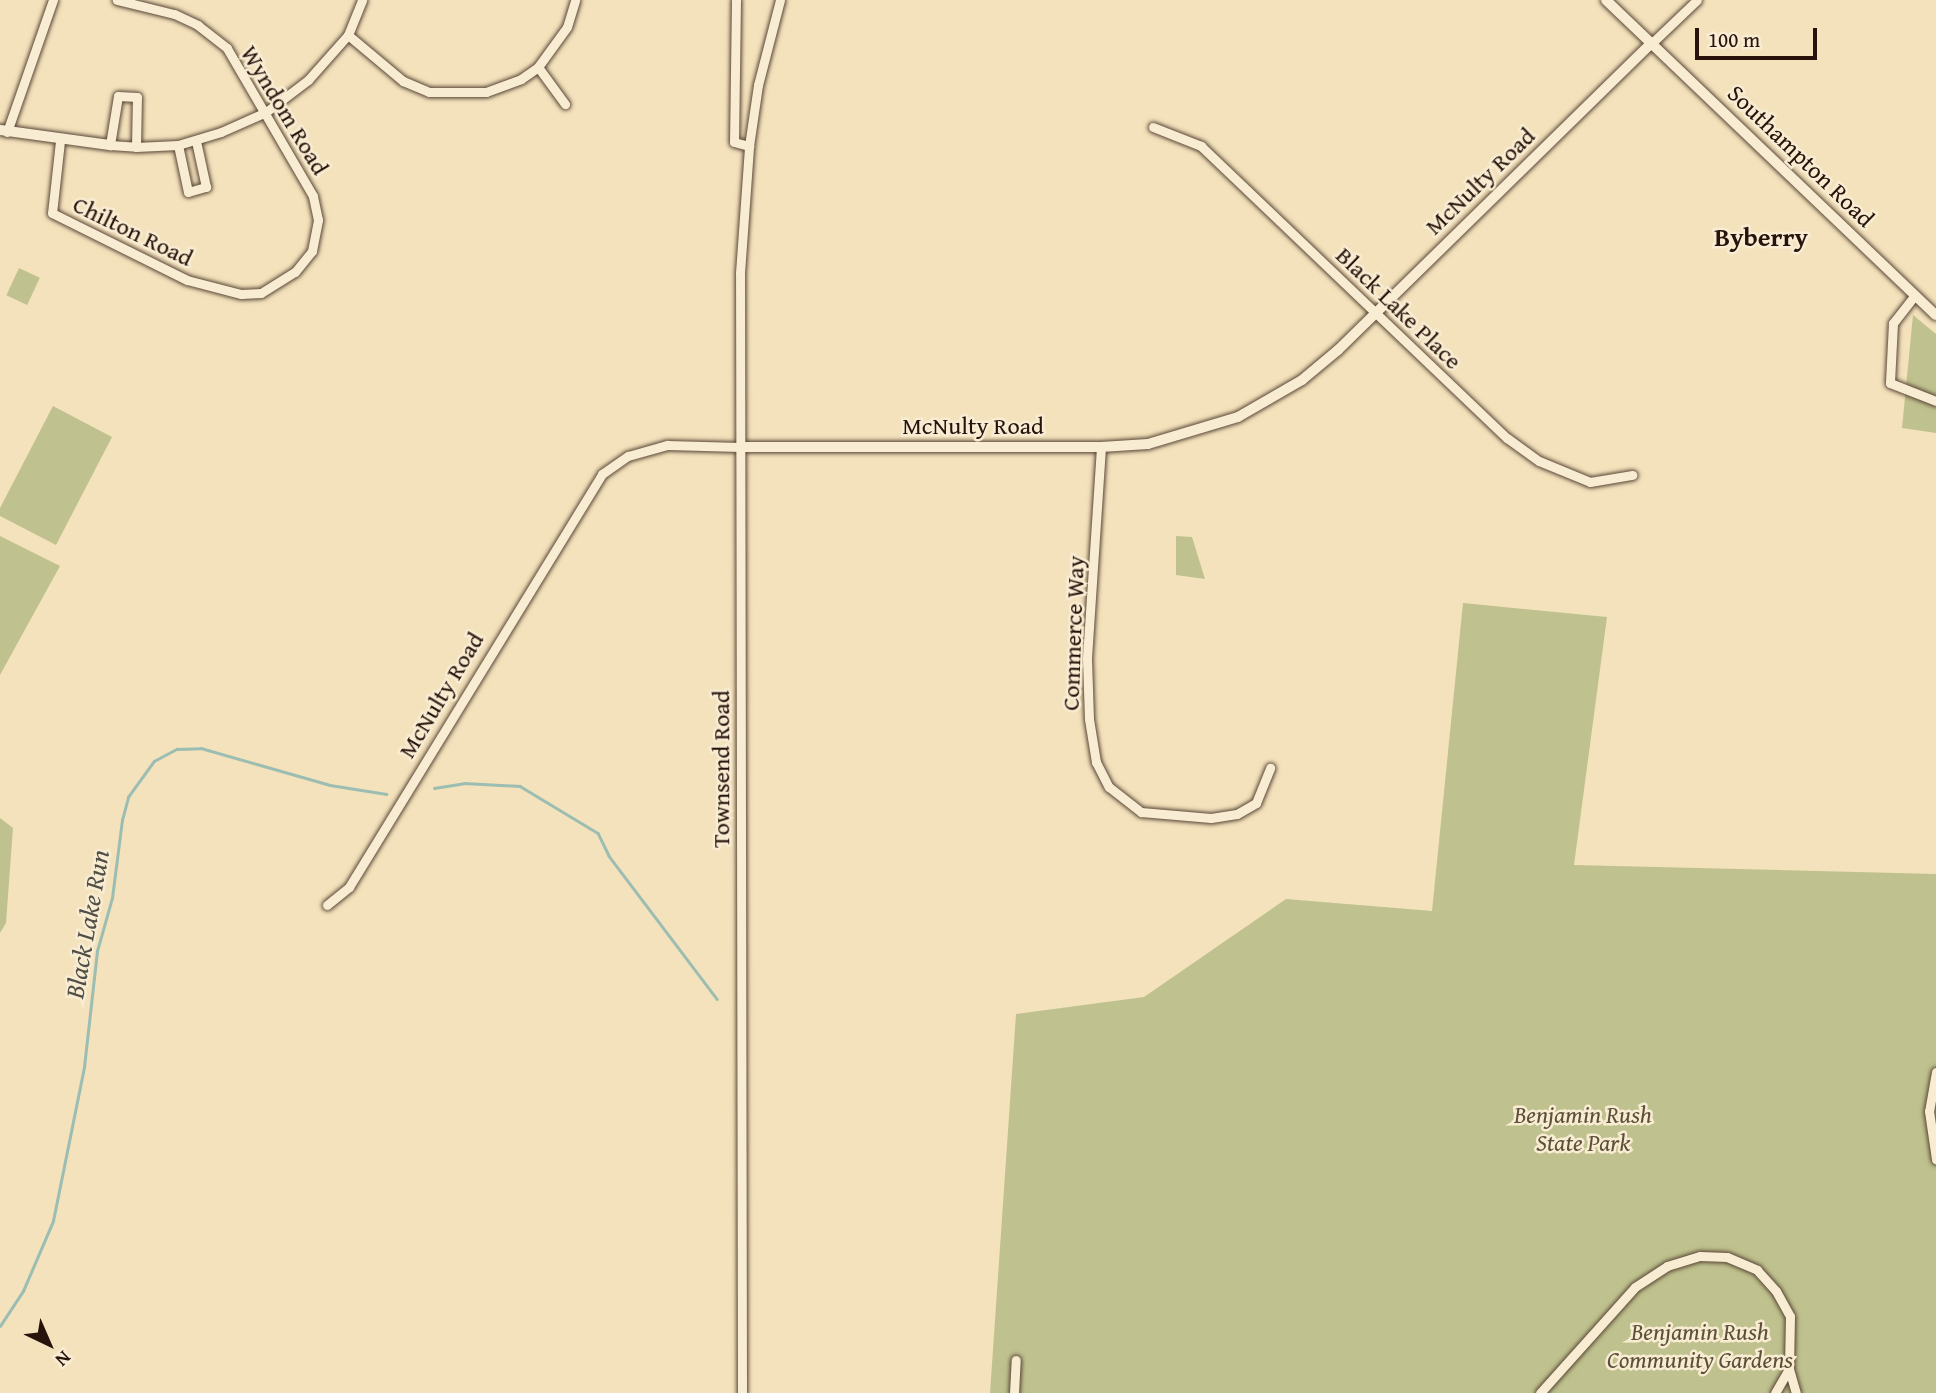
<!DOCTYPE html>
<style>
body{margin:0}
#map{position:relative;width:1936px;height:1393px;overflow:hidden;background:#f4e2bc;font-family:"Gentium Book Plus",serif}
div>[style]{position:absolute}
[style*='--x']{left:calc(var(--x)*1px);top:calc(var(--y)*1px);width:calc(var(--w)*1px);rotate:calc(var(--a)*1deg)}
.green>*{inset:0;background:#bfc28e;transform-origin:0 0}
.stream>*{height:2.5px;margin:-1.25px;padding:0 1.25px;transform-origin:1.25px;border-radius:1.25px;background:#9cbdb2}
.roads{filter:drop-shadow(0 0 2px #5a4737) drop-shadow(0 0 2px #5a4737)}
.minor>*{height:9px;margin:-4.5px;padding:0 4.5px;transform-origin:4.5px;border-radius:4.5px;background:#f8ecd3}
.tertiary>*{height:10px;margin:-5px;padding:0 5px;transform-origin:5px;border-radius:5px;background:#f8ecd3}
span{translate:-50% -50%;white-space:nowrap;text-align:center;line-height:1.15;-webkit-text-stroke:5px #f8ecd3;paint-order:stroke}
.street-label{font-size:24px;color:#27130b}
.park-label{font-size:24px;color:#5c5039;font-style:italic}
.neighbourhood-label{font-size:26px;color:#27130b;font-weight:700}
.water-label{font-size:26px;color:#504e45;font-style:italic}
.north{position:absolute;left:14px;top:1309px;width:70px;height:70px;-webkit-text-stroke:5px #f8ecd3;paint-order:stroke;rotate:136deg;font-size:19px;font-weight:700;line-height:28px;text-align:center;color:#27130b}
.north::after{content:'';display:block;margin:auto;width:24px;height:32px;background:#27130b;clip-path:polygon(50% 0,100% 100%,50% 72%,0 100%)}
.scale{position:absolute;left:1695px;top:28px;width:122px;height:32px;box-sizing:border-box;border:4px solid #27130b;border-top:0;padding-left:9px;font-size:21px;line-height:24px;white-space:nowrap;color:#27130b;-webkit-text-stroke:5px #f8ecd3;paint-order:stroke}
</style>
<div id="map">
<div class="green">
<i style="left:19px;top:268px;width:23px;height:30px;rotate:25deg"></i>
<i style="clip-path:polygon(1913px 315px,1936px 334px,1936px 433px,1902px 428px)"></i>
<i style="clip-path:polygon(53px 406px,112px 437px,56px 545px,0 516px,0 508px)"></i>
<i style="clip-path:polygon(0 536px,60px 566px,0 675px)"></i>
<i style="clip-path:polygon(1176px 536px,1192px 537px,1205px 579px,1176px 575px)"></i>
<i style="clip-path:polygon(1463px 603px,1607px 617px,1574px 865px,1936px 874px,1936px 1393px,990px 1393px,1016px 1014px,1144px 997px,1286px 899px,1432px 911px)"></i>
<i style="clip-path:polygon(0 818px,13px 828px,6px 923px,0 933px)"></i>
</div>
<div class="stream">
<i style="--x:434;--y:788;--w:30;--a:-9"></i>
<i style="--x:464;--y:783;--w:56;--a:3.1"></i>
<i style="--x:520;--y:786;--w:91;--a:31.1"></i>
<i style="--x:598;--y:833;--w:25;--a:64"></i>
<i style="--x:609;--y:856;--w:179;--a:52.9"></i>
<i style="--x:0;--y:1326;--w:42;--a:-56.7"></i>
<i style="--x:23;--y:1291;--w:76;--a:-66.8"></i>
<i style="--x:53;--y:1221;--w:157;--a:-78.6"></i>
<i style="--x:84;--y:1067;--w:117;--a:-83.6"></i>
<i style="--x:97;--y:951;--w:55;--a:-74.2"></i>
<i style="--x:112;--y:898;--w:79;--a:-82.7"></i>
<i style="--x:122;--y:820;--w:24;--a:-75"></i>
<i style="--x:128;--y:797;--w:44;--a:-54.2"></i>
<i style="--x:154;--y:761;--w:26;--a:-28"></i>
<i style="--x:177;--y:749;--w:24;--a:-2"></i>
<i style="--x:201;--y:748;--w:134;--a:16"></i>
<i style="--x:330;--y:785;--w:57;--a:9.1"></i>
</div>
<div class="roads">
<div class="minor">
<i style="--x:736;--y:0;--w:142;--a:90.8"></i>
<i style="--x:734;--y:142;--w:16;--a:15"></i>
<i style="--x:348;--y:35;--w:72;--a:39.9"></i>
<i style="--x:403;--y:81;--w:28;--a:23"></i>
<i style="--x:429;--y:92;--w:57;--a:0"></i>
<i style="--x:486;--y:92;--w:37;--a:-20"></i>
<i style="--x:521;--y:79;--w:21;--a:-35"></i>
<i style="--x:538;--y:67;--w:49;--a:-54.1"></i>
<i style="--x:567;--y:27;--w:28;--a:-73"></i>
<i style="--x:1652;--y:43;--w:62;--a:-43.7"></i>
<i style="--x:538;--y:67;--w:46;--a:53.9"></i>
<i style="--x:1153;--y:127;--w:52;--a:21.6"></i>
<i style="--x:1201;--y:146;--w:423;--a:43.7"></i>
<i style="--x:1507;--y:438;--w:39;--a:36"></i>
<i style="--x:1539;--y:461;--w:55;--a:22.4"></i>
<i style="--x:1590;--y:482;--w:43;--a:-9.5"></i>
<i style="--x:7;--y:132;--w:140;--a:-70.8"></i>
<i style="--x:60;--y:141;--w:72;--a:96.3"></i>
<i style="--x:52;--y:213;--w:151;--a:26.4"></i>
<i style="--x:187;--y:280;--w:56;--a:14.5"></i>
<i style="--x:241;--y:294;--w:20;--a:-3"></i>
<i style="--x:261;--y:293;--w:40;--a:-32"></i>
<i style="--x:295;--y:272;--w:27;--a:-51"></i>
<i style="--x:312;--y:251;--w:32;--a:-79"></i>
<i style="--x:318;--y:220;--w:25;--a:-102"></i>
<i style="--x:313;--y:196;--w:171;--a:-120.2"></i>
<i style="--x:227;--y:48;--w:37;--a:-142"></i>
<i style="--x:198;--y:25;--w:26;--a:-155"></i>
<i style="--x:174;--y:14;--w:59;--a:-166.2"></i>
<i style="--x:178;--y:145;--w:48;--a:78"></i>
<i style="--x:188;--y:192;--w:19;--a:-16"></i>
<i style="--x:206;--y:187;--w:47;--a:-102.3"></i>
<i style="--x:136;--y:147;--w:50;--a:-88.9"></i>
<i style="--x:137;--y:97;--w:19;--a:-177"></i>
<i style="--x:118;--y:96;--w:50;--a:99.3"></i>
<i style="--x:110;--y:145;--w:26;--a:4"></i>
<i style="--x:136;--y:147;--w:42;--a:-2.7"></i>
<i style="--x:178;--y:145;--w:45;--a:-16.8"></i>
<i style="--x:221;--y:132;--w:49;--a:-24"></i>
<i style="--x:266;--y:112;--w:53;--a:-37.3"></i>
<i style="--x:308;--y:80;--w:60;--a:-48.4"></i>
<i style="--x:348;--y:35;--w:38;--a:-68"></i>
<i style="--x:1915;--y:295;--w:36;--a:128"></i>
<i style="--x:1893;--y:323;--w:60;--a:92.9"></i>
<i style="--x:1890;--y:383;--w:49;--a:21.4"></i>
<i style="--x:1101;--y:447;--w:212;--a:93.8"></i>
<i style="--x:1087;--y:659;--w:60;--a:88.1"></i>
<i style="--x:1089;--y:719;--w:44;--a:80.8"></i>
<i style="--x:1096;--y:762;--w:28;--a:63"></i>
<i style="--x:1109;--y:787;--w:41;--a:38"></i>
<i style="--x:1141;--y:812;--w:70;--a:4.9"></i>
<i style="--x:1211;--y:818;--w:26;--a:-9"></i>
<i style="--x:1237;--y:814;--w:22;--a:-30"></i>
<i style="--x:1256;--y:803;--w:38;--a:-68"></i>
<i style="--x:327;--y:905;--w:28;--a:-39"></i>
<i style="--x:349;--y:887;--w:484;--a:-58.5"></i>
<i style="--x:602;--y:474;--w:32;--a:-35"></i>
<i style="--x:628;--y:456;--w:41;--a:-15.8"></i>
<i style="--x:667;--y:445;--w:73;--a:1.6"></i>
<i style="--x:1936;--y:1072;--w:40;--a:100"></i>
<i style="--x:1929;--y:1111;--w:49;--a:81.7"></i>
<i style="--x:742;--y:1393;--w:1120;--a:-90.1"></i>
<i style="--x:740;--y:273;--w:127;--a:-85.9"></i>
<i style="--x:749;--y:146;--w:62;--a:-81.6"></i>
<i style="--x:758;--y:85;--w:88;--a:-75.5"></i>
<i style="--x:1014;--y:1393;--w:33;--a:-87"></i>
<i style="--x:1540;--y:1393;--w:142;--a:-48.1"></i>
<i style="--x:1635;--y:1287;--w:38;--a:-33"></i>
<i style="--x:1667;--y:1266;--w:34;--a:-17"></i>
<i style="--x:1700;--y:1256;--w:27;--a:2"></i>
<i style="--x:1727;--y:1257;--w:33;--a:23"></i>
<i style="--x:1757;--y:1270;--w:28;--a:48"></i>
<i style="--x:1776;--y:1291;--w:29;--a:61"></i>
<i style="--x:1790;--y:1316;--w:53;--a:91.1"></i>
<i style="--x:1789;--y:1369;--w:25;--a:74"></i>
<i style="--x:1775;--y:1393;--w:28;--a:-60"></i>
</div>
<div class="tertiary">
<i style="--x:1606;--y:0;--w:456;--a:43.7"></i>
<i style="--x:0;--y:130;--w:111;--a:7.8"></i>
<i style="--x:740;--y:447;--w:361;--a:0"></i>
<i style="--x:1101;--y:447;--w:47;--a:-3.7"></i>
<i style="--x:1148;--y:444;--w:94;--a:-16.7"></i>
<i style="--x:1238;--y:417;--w:74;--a:-30"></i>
<i style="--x:1302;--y:380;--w:47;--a:-39.8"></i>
<i style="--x:1338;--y:350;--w:439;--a:-44.4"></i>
</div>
</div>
<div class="street-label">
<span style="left:285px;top:110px;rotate:59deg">Wyndom Road</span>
<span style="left:1801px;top:156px;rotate:44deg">Southampton Road</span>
<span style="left:1480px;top:181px;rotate:-44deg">McNulty Road</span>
<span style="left:133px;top:231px;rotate:26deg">Chilton Road</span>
<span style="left:1399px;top:308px;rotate:44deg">Black Lake Place</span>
<span style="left:973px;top:426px">McNulty Road</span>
<span style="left:1073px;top:633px;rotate:-88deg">Commerce Way</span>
<span style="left:441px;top:695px;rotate:-59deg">McNulty Road</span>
<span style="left:721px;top:769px;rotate:-90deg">Townsend Road</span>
</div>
<div class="park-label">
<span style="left:1583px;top:1129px">Benjamin Rush<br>State Park</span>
<span style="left:1700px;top:1346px">Benjamin Rush<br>Community Gardens</span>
</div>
<div class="neighbourhood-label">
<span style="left:1761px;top:237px">Byberry</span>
</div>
<div class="water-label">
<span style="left:87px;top:924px;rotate:-80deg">Black Lake Run</span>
</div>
<div class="north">N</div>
<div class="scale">100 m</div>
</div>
